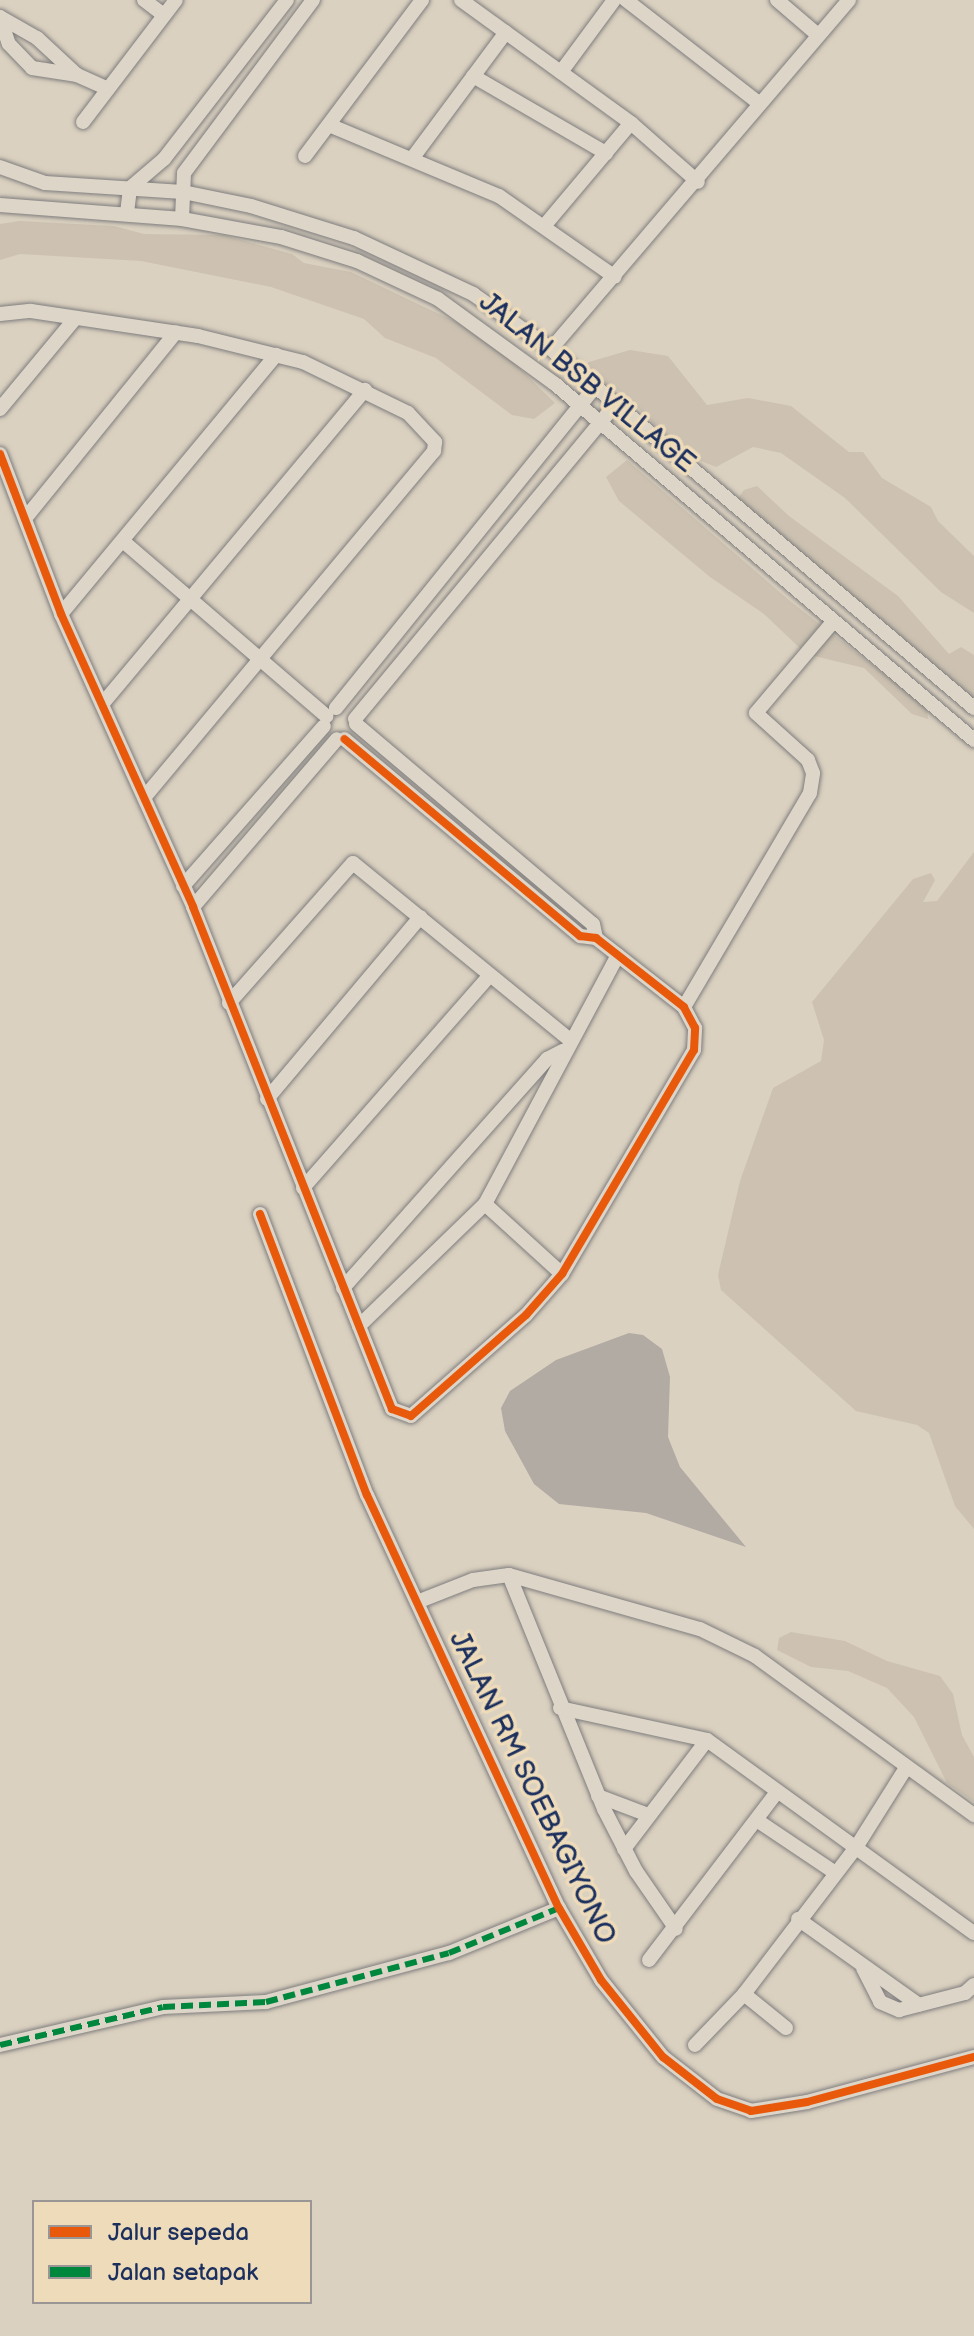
<!DOCTYPE html>
<style>
body{margin:0}
#map{position:relative;width:974px;height:2336px;overflow:hidden;background:#dbd1c0;font-family:"Balsamiq Sans",sans-serif}
div>[style]{position:absolute}
[style*='--x']{left:calc(var(--x)*1px);top:calc(var(--y)*1px);width:calc(var(--w)*1px);rotate:calc(var(--a)*1deg)}
.green>*{inset:0;background:#cdc2b1}
.water>*{inset:0;background:#b2aba3}
.roads{filter:drop-shadow(0 0 2px #7e7d7e) drop-shadow(0 0 2px #7e7d7e)}
.minor>*{height:14px;margin:-7px;padding:0 7px;transform-origin:7px;border-radius:7px;background:#ddd5c8}
.quiet>*{height:6px;margin-top:-3px;transform-origin:0;background:repeating-linear-gradient(90deg,#00873e 0 12px,transparent 0 18px)}
.cycleway>*{height:8px;margin:-4px;padding:0 4px;transform-origin:4px;border-radius:4px;background:#e8590c}
span{translate:-50% -50%;white-space:nowrap;text-align:center;line-height:1.15;-webkit-text-stroke:7px #eedbb9;paint-order:stroke}
.street-label{font-size:28px;color:#1b2f5e}
.legend{position:absolute;left:32px;top:2200px;width:280px;height:104px;box-sizing:border-box;background:#eedbb9;border:2px solid #9a9695;margin:0;padding:10px 14px;list-style:none;font-size:24px;color:#1b2f5e}
.legend li{display:flex;align-items:center;gap:16px;height:40px}
.legend b{width:40px;border:2px solid #9a9695}
</style>
<div id="map">
<div class="green">
<i style="clip-path:polygon(19px 221px,114px 226px,144px 234px,223px 235px,292px 254px,304px 263px,351px 272px,458px 323px,510px 359px,555px 403px,534px 419px,512px 415px,436px 358px,385px 338px,364px 319px,271px 287px,141px 261px,20px 254px,0 260px,0 224px)"></i>
<i style="clip-path:polygon(630px 350px,668px 356px,707px 405px,748px 398px,791px 406px,849px 452px,863px 452px,882px 478px,931px 507px,938px 521px,974px 556px,974px 613px,941px 592px,845px 498px,781px 453px,753px 447px,716px 467px,686px 455px,624px 394px,587px 373px,584px 365px,589px 362px)"></i>
<i style="clip-path:polygon(627px 460px,790px 601px,911px 695px,927px 709px,928px 719px,912px 714px,864px 668px,806px 654px,764px 614px,710px 577px,619px 501px,606px 477px)"></i>
<i style="clip-path:polygon(757px 486px,789px 516px,898px 596px,949px 654px,961px 647px,974px 655px,974px 703px,735px 503px,744px 490px)"></i>
<i style="clip-path:polygon(974px 852px,974px 1529px,955px 1506px,929px 1433px,917px 1425px,856px 1411px,721px 1290px,718px 1275px,740px 1181px,773px 1088px,821px 1061px,824px 1040px,812px 1002px,913px 879px,931px 873px,935px 880px,923px 902px,937px 901px)"></i>
<i style="clip-path:polygon(791px 1632px,845px 1641px,887px 1661px,940px 1676px,953px 1694px,962px 1735px,974px 1757px,974px 1802px,947px 1783px,914px 1717px,887px 1688px,848px 1671px,811px 1667px,777px 1650px,779px 1638px)"></i>
</div>
<div class="water">
<i style="clip-path:polygon(629px 1333px,643px 1335px,662px 1349px,670px 1377px,668px 1437px,680px 1467px,746px 1547px,646px 1513px,559px 1504px,534px 1484px,505px 1431px,501px 1408px,510px 1391px,556px 1360px)"></i>
</div>
<div class="roads">
<div class="minor">
<i style="--x:144;--y:0;--w:25;--a:37"></i>
<i style="--x:461;--y:0;--w:210;--a:35.9"></i>
<i style="--x:631;--y:123;--w:89;--a:41.4"></i>
<i style="--x:626;--y:0;--w:168;--a:37.8"></i>
<i style="--x:777;--y:0;--w:54;--a:40.5"></i>
<i style="--x:0;--y:17;--w:28;--a:72"></i>
<i style="--x:9;--y:44;--w:33;--a:46"></i>
<i style="--x:32;--y:68;--w:46;--a:8.8"></i>
<i style="--x:77;--y:75;--w:34;--a:24"></i>
<i style="--x:0;--y:17;--w:43;--a:29.6"></i>
<i style="--x:37;--y:38;--w:54;--a:42.8"></i>
<i style="--x:561;--y:72;--w:89;--a:-53.6"></i>
<i style="--x:473;--y:76;--w:154;--a:30.1"></i>
<i style="--x:83;--y:122;--w:153;--a:-52.7"></i>
<i style="--x:329;--y:125;--w:184;--a:22.7"></i>
<i style="--x:499;--y:196;--w:141;--a:34.9"></i>
<i style="--x:305;--y:156;--w:195;--a:-53.1"></i>
<i style="--x:414;--y:156;--w:154;--a:-53.4"></i>
<i style="--x:0;--y:167;--w:48;--a:19.6"></i>
<i style="--x:45;--y:183;--w:138;--a:3.7"></i>
<i style="--x:183;--y:192;--w:69;--a:11.6"></i>
<i style="--x:251;--y:206;--w:108;--a:17.3"></i>
<i style="--x:354;--y:238;--w:132;--a:25.2"></i>
<i style="--x:473;--y:294;--w:95;--a:35.2"></i>
<i style="--x:551;--y:349;--w:555;--a:40.32"></i>
<i style="--x:0;--y:205;--w:183;--a:4.4"></i>
<i style="--x:182;--y:219;--w:101;--a:10.3"></i>
<i style="--x:281;--y:237;--w:80;--a:17.5"></i>
<i style="--x:357;--y:261;--w:89;--a:25.1"></i>
<i style="--x:438;--y:299;--w:145;--a:36"></i>
<i style="--x:555;--y:384;--w:550;--a:40.35"></i>
<i style="--x:127;--y:213;--w:25;--a:-83"></i>
<i style="--x:130;--y:188;--w:45;--a:-40.5"></i>
<i style="--x:164;--y:159;--w:201;--a:-52.3"></i>
<i style="--x:182;--y:219;--w:46;--a:-87.5"></i>
<i style="--x:184;--y:173;--w:216;--a:-53.3"></i>
<i style="--x:545;--y:225;--w:133;--a:-49.9"></i>
<i style="--x:0;--y:314;--w:31;--a:-6"></i>
<i style="--x:31;--y:311;--w:169;--a:8.5"></i>
<i style="--x:198;--y:336;--w:108;--a:13.9"></i>
<i style="--x:303;--y:362;--w:117;--a:25.9"></i>
<i style="--x:408;--y:413;--w:40;--a:47"></i>
<i style="--x:435;--y:442;--w:9;--a:96"></i>
<i style="--x:434;--y:451;--w:449;--a:129.9"></i>
<i style="--x:551;--y:349;--w:459;--a:-49.5"></i>
<i style="--x:0;--y:409;--w:116;--a:-50.3"></i>
<i style="--x:0;--y:454;--w:171;--a:69.1"></i>
<i style="--x:61;--y:614;--w:321;--a:65.7"></i>
<i style="--x:193;--y:907;--w:540;--a:68.38"></i>
<i style="--x:392;--y:1409;--w:20;--a:20"></i>
<i style="--x:411;--y:1416;--w:153;--a:-41.3"></i>
<i style="--x:526;--y:1315;--w:55;--a:-48.7"></i>
<i style="--x:562;--y:1274;--w:260;--a:-59.5"></i>
<i style="--x:694;--y:1050;--w:22;--a:-87"></i>
<i style="--x:695;--y:1028;--w:24;--a:-118"></i>
<i style="--x:684;--y:1007;--w:112;--a:-141.9"></i>
<i style="--x:596;--y:938;--w:16;--a:-173"></i>
<i style="--x:580;--y:936;--w:307;--a:-140.1"></i>
<i style="--x:28;--y:515;--w:235;--a:-51"></i>
<i style="--x:124;--y:542;--w:267;--a:40.7"></i>
<i style="--x:61;--y:614;--w:337;--a:-50.3"></i>
<i style="--x:104;--y:702;--w:407;--a:-50.1"></i>
<i style="--x:336;--y:708;--w:410;--a:-51.1"></i>
<i style="--x:355;--y:719;--w:406;--a:-50.4"></i>
<i style="--x:356;--y:724;--w:310;--a:40.2"></i>
<i style="--x:593;--y:924;--w:14;--a:78"></i>
<i style="--x:183;--y:886;--w:213;--a:-48.6"></i>
<i style="--x:193;--y:907;--w:221;--a:-49.4"></i>
<i style="--x:229;--y:1003;--w:187;--a:-48.5"></i>
<i style="--x:353;--y:863;--w:280;--a:39.2"></i>
<i style="--x:684;--y:1007;--w:248;--a:-59.5"></i>
<i style="--x:810;--y:793;--w:20;--a:-81"></i>
<i style="--x:813;--y:773;--w:14;--a:-111"></i>
<i style="--x:808;--y:760;--w:70;--a:-137.9"></i>
<i style="--x:756;--y:713;--w:119;--a:-49.8"></i>
<i style="--x:267;--y:1099;--w:238;--a:-49.9"></i>
<i style="--x:303;--y:1188;--w:282;--a:-48.7"></i>
<i style="--x:485;--y:1204;--w:104;--a:42.3"></i>
<i style="--x:260;--y:1214;--w:301;--a:69.2"></i>
<i style="--x:367;--y:1495;--w:455;--a:65.1"></i>
<i style="--x:559;--y:1908;--w:83;--a:59.7"></i>
<i style="--x:601;--y:1980;--w:99;--a:51.2"></i>
<i style="--x:663;--y:2057;--w:68;--a:37.9"></i>
<i style="--x:717;--y:2099;--w:36;--a:19"></i>
<i style="--x:751;--y:2111;--w:57;--a:-9.1"></i>
<i style="--x:807;--y:2102;--w:173;--a:-15.1"></i>
<i style="--x:343;--y:1288;--w:307;--a:-48.3"></i>
<i style="--x:547;--y:1059;--w:18;--a:-27"></i>
<i style="--x:359;--y:1326;--w:175;--a:-44.1"></i>
<i style="--x:485;--y:1204;--w:282;--a:-61.9"></i>
<i style="--x:509;--y:1575;--w:253;--a:67.9"></i>
<i style="--x:604;--y:1809;--w:70;--a:62.7"></i>
<i style="--x:636;--y:1871;--w:70;--a:55.4"></i>
<i style="--x:417;--y:1602;--w:60;--a:-21.4"></i>
<i style="--x:473;--y:1580;--w:36;--a:-8"></i>
<i style="--x:509;--y:1575;--w:198;--a:15.8"></i>
<i style="--x:700;--y:1629;--w:61;--a:26.1"></i>
<i style="--x:755;--y:1656;--w:271;--a:36"></i>
<i style="--x:560;--y:1708;--w:150;--a:12.3"></i>
<i style="--x:707;--y:1740;--w:329;--a:35.9"></i>
<i style="--x:598;--y:1796;--w:53;--a:20.8"></i>
<i style="--x:758;--y:1821;--w:92;--a:33.9"></i>
<i style="--x:624;--y:1849;--w:137;--a:-52.7"></i>
<i style="--x:798;--y:1919;--w:148;--a:35.4"></i>
<i style="--x:649;--y:1960;--w:210;--a:-52.7"></i>
<i style="--x:863;--y:1968;--w:38;--a:63"></i>
<i style="--x:880;--y:2002;--w:21;--a:23"></i>
<i style="--x:899;--y:2010;--w:68;--a:-14.4"></i>
<i style="--x:965;--y:1993;--w:12;--a:-42"></i>
<i style="--x:744;--y:1994;--w:54;--a:39"></i>
<i style="--x:0;--y:2045;--w:167;--a:-13.1"></i>
<i style="--x:163;--y:2007;--w:103;--a:-2.8"></i>
<i style="--x:266;--y:2002;--w:189;--a:-15"></i>
<i style="--x:449;--y:1953;--w:119;--a:-22.2"></i>
<i style="--x:695;--y:2045;--w:71;--a:-46.1"></i>
<i style="--x:744;--y:1994;--w:183;--a:-52.6"></i>
<i style="--x:855;--y:1849;--w:96;--a:-57.8"></i>
</div>
</div>
<div class="quiet">
<i style="--x:0;--y:2045;--w:167;--a:-13.1"></i>
<i style="--x:163;--y:2007;--w:103;--a:-2.8"></i>
<i style="--x:266;--y:2002;--w:189;--a:-15"></i>
<i style="--x:449;--y:1953;--w:119;--a:-22.2"></i>
</div>
<div class="cycleway">
<i style="--x:0;--y:454;--w:171;--a:69.1"></i>
<i style="--x:61;--y:614;--w:321;--a:65.7"></i>
<i style="--x:193;--y:907;--w:540;--a:68.38"></i>
<i style="--x:392;--y:1409;--w:20;--a:20"></i>
<i style="--x:411;--y:1416;--w:153;--a:-41.3"></i>
<i style="--x:526;--y:1315;--w:55;--a:-48.7"></i>
<i style="--x:562;--y:1274;--w:260;--a:-59.5"></i>
<i style="--x:694;--y:1050;--w:22;--a:-87"></i>
<i style="--x:695;--y:1028;--w:24;--a:-118"></i>
<i style="--x:684;--y:1007;--w:112;--a:-141.9"></i>
<i style="--x:596;--y:938;--w:16;--a:-173"></i>
<i style="--x:580;--y:936;--w:307;--a:-140.1"></i>
<i style="--x:260;--y:1214;--w:301;--a:69.2"></i>
<i style="--x:367;--y:1495;--w:455;--a:65.1"></i>
<i style="--x:559;--y:1908;--w:83;--a:59.7"></i>
<i style="--x:601;--y:1980;--w:99;--a:51.2"></i>
<i style="--x:663;--y:2057;--w:68;--a:37.9"></i>
<i style="--x:717;--y:2099;--w:36;--a:19"></i>
<i style="--x:751;--y:2111;--w:57;--a:-9.1"></i>
<i style="--x:807;--y:2102;--w:173;--a:-15.1"></i>
</div>
<div class="street-label">
<span style="left:587px;top:383px;rotate:39deg">JALAN BSB VILLAGE</span>
<span style="left:532px;top:1788px;rotate:64deg">JALAN RM SOEBAGIYONO</span>
</div>
<ul class="legend">
<li><b style="height:10px;background:#e8590c"></b>Jalur sepeda</li>
<li><b style="height:10px;background:#00873e"></b>Jalan setapak</li>
</ul>
</div>
